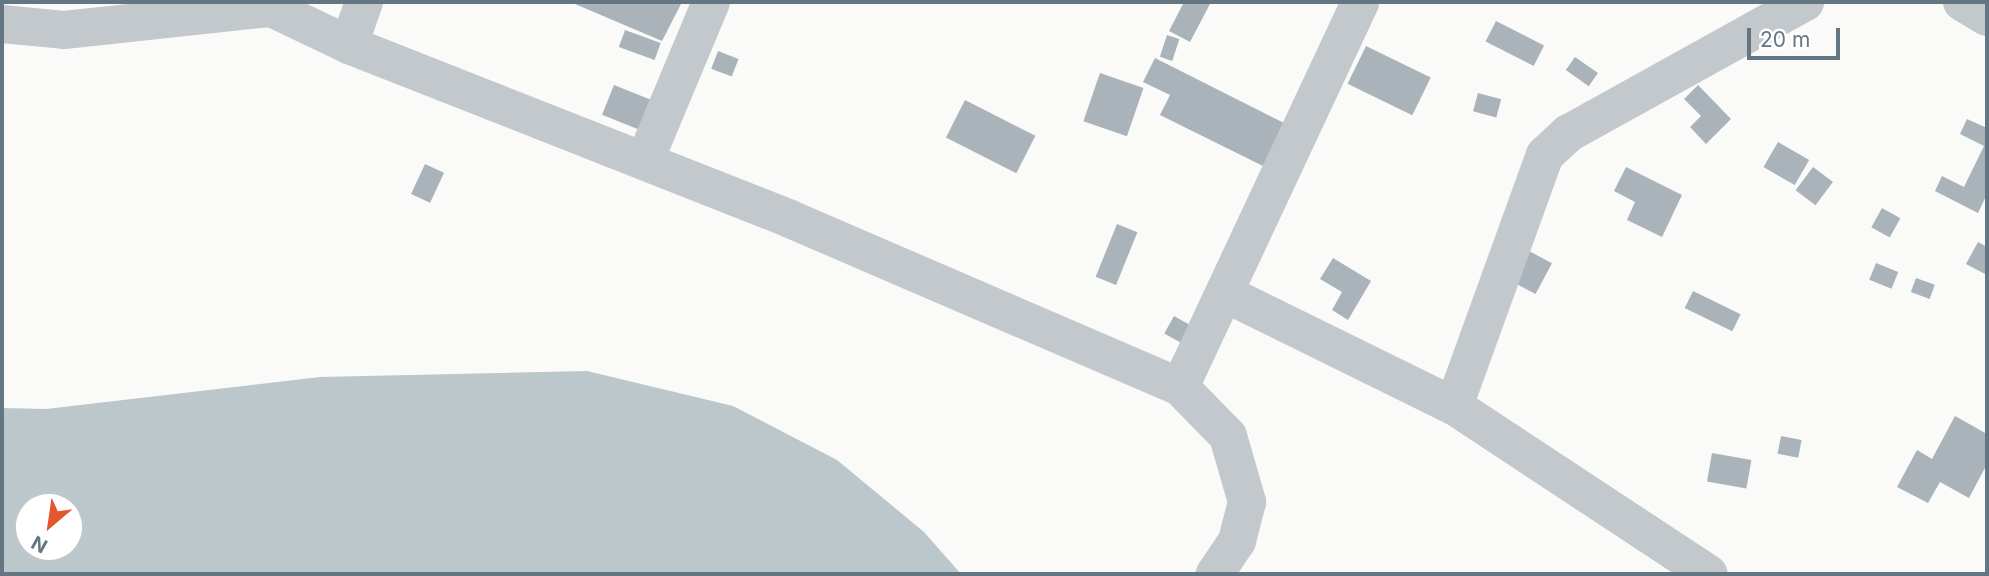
<!DOCTYPE html>
<style>
body{margin:0}
#map{position:relative;width:1989px;height:576px;overflow:hidden;background:#fafaf8;font-family:Inter,sans-serif}
div>[style]{position:absolute}
[style*='--x']{left:calc(var(--x)*1px);top:calc(var(--y)*1px);width:calc(var(--w)*1px);rotate:calc(var(--a)*1deg)}
.water>*{inset:0;background:#bbc7cb}
.building>*{inset:0;background:#aab3b9;transform-origin:0 0}
.minor>*{height:38px;margin:-19px;padding:0 19px;transform-origin:19px;border-radius:19px;background:#c3c8cc}
span{translate:-50% -50%;white-space:nowrap;text-align:center;line-height:1.15;-webkit-text-stroke:7px #fff;paint-order:stroke}
.frame{position:absolute;inset:0;border:4px solid #657683;pointer-events:none}
.north{position:absolute;left:14px;top:492px;width:70px;height:70px;box-sizing:border-box;background:#fff;border:2px solid #c1c8cd;border-radius:50%;rotate:209deg;font-size:19px;font-weight:700;line-height:28px;text-align:center;color:#657683}
.north::after{content:'';display:block;margin:auto;width:24px;height:32px;background:#e4572e;clip-path:polygon(50% 0,100% 100%,50% 72%,0 100%)}
.scale{position:absolute;left:1747px;top:28px;width:93px;height:32px;box-sizing:border-box;border:4px solid #657683;border-top:0;padding-left:9px;font-size:21px;line-height:24px;white-space:nowrap;color:#657683;-webkit-text-stroke:5px #fff;paint-order:stroke}
</style>
<div id="map">
<div class="water">
<i style="clip-path:polygon(evenodd,587px 371px,733px 406px,837px 460px,924px 532px,961px 574px,2px 574px,2px 408px,46px 409px,320px 377px,587px 371px,28px 506px,70px 506px,70px 548px,28px 548px,28px 506px)"></i>
</div>
<div class="building">
<i style="clip-path:polygon(676px 2px,681px 4px,662px 41px,575px 4px)"></i>
<i style="clip-path:polygon(1184px 2px,1211px 2px,1190px 42px,1169px 31px)"></i>
<i style="left:1496px;top:21px;width:54px;height:23px;rotate:27deg"></i>
<i style="left:625px;top:30px;width:38px;height:18px;rotate:20deg"></i>
<i style="left:1167px;top:35px;width:13px;height:23px;rotate:18deg"></i>
<i style="left:1366px;top:46px;width:72px;height:42px;rotate:26deg"></i>
<i style="left:718px;top:51px;width:22px;height:19px;rotate:21deg"></i>
<i style="left:1575px;top:57px;width:28px;height:16px;rotate:35deg"></i>
<i style="clip-path:polygon(1155px 58px,1290px 126px,1269px 169px,1160px 115px,1170px 95px,1143px 82px)"></i>
<i style="left:1100px;top:73px;width:46px;height:51px;rotate:19deg"></i>
<i style="left:614px;top:85px;width:43px;height:32px;rotate:22deg"></i>
<i style="clip-path:polygon(1698px 85px,1731px 119px,1706px 144px,1690px 127px,1701px 116px,1684px 99px)"></i>
<i style="left:1478px;top:93px;width:24px;height:19px;rotate:15deg"></i>
<i style="left:965px;top:100px;width:79px;height:42px;rotate:27deg"></i>
<i style="clip-path:polygon(1967px 119px,1987px 128px,1987px 194px,1978px 213px,1935px 191px,1942px 176px,1964px 187px,1984px 146px,1960px 134px)"></i>
<i style="left:1778px;top:142px;width:36px;height:29px;rotate:30deg"></i>
<i style="left:425px;top:164px;width:21px;height:33px;rotate:25deg"></i>
<i style="clip-path:polygon(1626px 167px,1682px 195px,1662px 237px,1627px 220px,1635px 202px,1614px 191px)"></i>
<i style="left:1813px;top:167px;width:25px;height:29px;rotate:37deg"></i>
<i style="left:1882px;top:208px;width:21px;height:22px;rotate:29deg"></i>
<i style="left:1117px;top:224px;width:22px;height:57px;rotate:22deg"></i>
<i style="clip-path:polygon(1978px 242px,1987px 247px,1985px 274px,1966px 264px)"></i>
<i style="left:1529px;top:251px;width:26px;height:35px;rotate:28deg"></i>
<i style="clip-path:polygon(1333px 258px,1371px 281px,1348px 320px,1332px 310px,1342px 292px,1320px 279px)"></i>
<i style="left:1876px;top:263px;width:24px;height:18px;rotate:22deg"></i>
<i style="left:1916px;top:278px;width:20px;height:15px;rotate:20deg"></i>
<i style="left:1693px;top:291px;width:53px;height:19px;rotate:26deg"></i>
<i style="left:1174px;top:316px;width:23px;height:20px;rotate:29deg"></i>
<i style="clip-path:polygon(1955px 416px,1987px 434px,1987px 464px,1969px 498px,1940px 482px,1928px 503px,1897px 487px,1917px 450px,1932px 459px)"></i>
<i style="left:1781px;top:436px;width:21px;height:18px;rotate:11deg"></i>
<i style="left:1712px;top:453px;width:40px;height:29px;rotate:10deg"></i>
</div>
<div class="minor">
<i style="--x:259;--y:2;--w:100;--a:25.5"></i>
<i style="--x:349;--y:45;--w:474;--a:21.5"></i>
<i style="--x:790;--y:219;--w:425;--a:23.3"></i>
<i style="--x:1180;--y:387;--w:69;--a:45.6"></i>
<i style="--x:1228;--y:436;--w:69;--a:73.9"></i>
<i style="--x:1247;--y:502;--w:40;--a:104.4"></i>
<i style="--x:1237;--y:541;--w:40;--a:124"></i>
<i style="--x:1962;--y:2;--w:29;--a:31"></i>
<i style="--x:2;--y:24;--w:62;--a:5.5"></i>
<i style="--x:64;--y:30;--w:206;--a:-6.1"></i>
<i style="--x:349;--y:45;--w:46;--a:-70.8"></i>
<i style="--x:645;--y:160;--w:171;--a:-67.3"></i>
<i style="--x:1226;--y:294;--w:254;--a:26.2"></i>
<i style="--x:1454;--y:406;--w:305;--a:33.4"></i>
<i style="--x:1180;--y:387;--w:425;--a:-64.9"></i>
<i style="--x:1454;--y:406;--w:267;--a:-70.1"></i>
<i style="--x:1545;--y:155;--w:33;--a:-43"></i>
<i style="--x:1569;--y:133;--w:270;--a:-29"></i>
</div>
<div class="frame"></div>
<div class="north">N</div>
<div class="scale">20 m</div>
</div>
